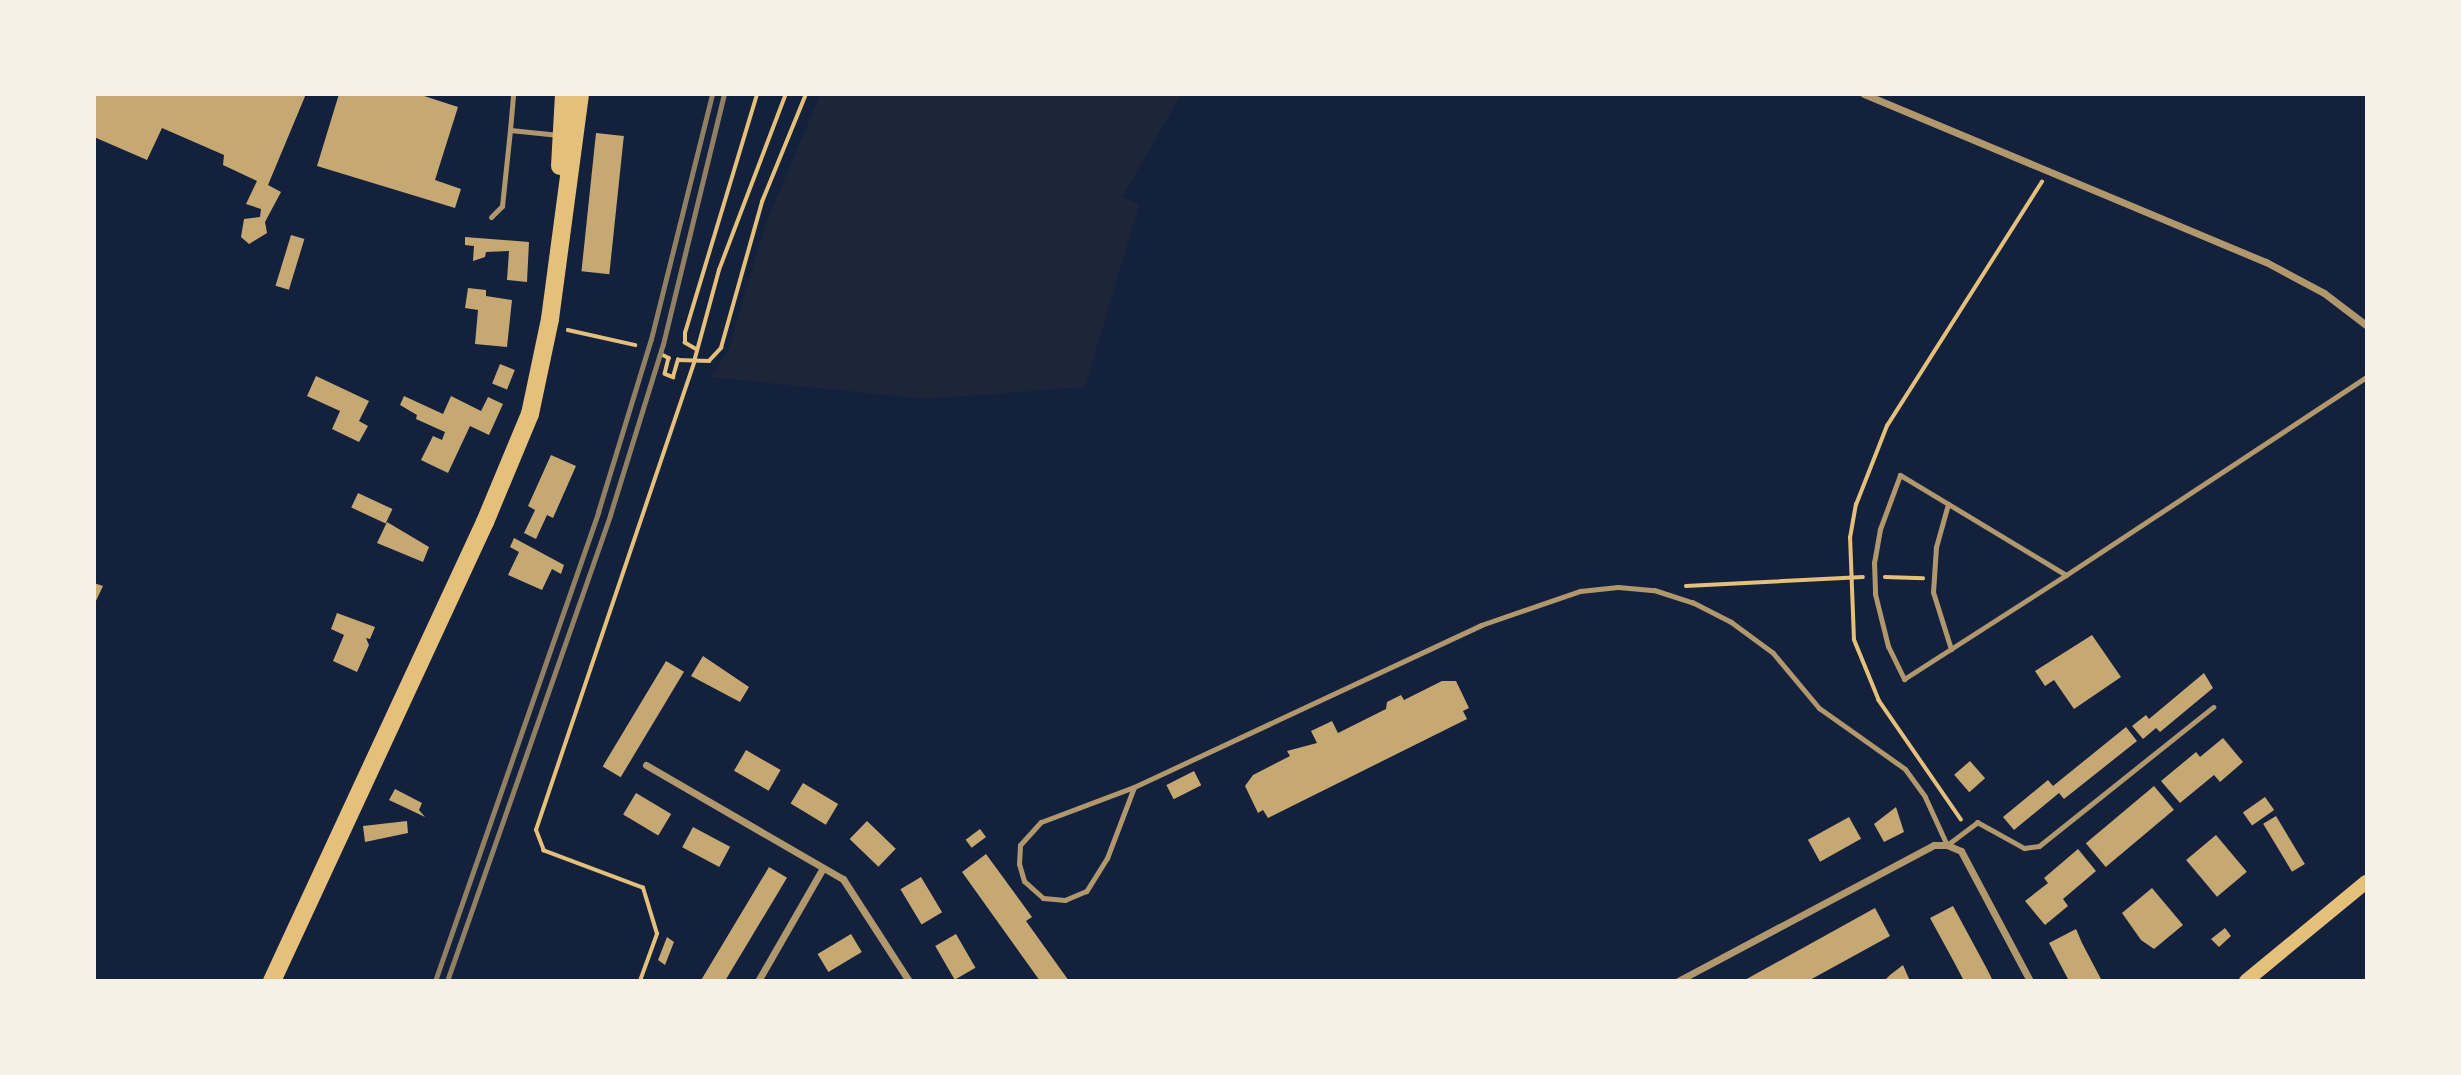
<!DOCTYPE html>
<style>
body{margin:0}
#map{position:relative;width:2461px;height:1075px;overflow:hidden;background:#14213d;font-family:Roboto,sans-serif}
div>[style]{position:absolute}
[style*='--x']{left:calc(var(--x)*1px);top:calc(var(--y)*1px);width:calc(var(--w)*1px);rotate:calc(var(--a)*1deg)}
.green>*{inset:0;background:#1d2539}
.building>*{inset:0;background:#c6a872;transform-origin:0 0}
.path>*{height:3.5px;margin:-1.75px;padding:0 1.75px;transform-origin:1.75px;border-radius:1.75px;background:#e5c07b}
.service>*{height:5px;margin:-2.5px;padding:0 2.5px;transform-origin:2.5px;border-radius:2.5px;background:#b1986c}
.minor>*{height:7px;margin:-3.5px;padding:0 3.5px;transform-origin:3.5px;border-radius:3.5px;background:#b1986c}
.secondary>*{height:14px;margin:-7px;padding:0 7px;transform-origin:7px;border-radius:7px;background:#e5c07b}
.primary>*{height:18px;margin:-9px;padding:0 9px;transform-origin:9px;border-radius:9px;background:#e5c07b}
.rail>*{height:5px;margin:-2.5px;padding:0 2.5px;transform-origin:2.5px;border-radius:2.5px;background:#918062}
span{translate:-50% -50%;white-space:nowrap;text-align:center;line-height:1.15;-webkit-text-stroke:5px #f6f1e7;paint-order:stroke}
.frame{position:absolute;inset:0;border:96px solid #f6f1e7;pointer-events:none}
</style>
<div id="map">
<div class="green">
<i style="clip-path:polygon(820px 95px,1181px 95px,1122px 197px,1139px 205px,1085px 387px,926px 399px,711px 377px,729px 349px,765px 226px)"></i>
</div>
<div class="building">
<i style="clip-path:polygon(94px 94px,306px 94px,268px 185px,281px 192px,265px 222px,267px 233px,249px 244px,241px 237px,244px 219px,260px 217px,261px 209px,246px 204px,257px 181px,223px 165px,224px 155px,162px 128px,147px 160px,94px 137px)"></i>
<i style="clip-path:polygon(339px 94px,418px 94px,458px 107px,435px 180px,461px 189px,455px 208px,317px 166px)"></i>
<i style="left:596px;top:133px;width:28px;height:139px;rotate:6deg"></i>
<i style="left:291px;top:235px;width:14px;height:53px;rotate:17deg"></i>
<i style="clip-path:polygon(465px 237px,529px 242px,527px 282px,507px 280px,509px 251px,486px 252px,485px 257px,473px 261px,474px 246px,465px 245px)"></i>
<i style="clip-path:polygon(468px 288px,486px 290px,486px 296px,512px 300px,507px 347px,475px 344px,478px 310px,465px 308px)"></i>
<i style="left:500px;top:364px;width:16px;height:21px;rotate:22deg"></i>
<i style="clip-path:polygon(316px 376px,369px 401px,359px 421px,368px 426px,359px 442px,332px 429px,340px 411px,307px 396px)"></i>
<i style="clip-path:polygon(404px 396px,443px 414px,451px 396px,481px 411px,488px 397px,503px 404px,489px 435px,470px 426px,448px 473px,421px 460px,433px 436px,442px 440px,445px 432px,416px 419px,417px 415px,400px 405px)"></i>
<i style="clip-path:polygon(551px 455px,576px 466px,553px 518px,547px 515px,536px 539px,524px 533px,535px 510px,528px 506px)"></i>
<i style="left:358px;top:493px;width:38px;height:16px;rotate:25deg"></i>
<i style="clip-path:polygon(387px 522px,429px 547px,423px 562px,377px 543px)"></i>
<i style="clip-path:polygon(514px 538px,564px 565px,561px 574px,552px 569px,542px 590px,508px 575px,519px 552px,510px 547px)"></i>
<i style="clip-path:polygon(94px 583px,103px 586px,94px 605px)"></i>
<i style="clip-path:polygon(337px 613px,375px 627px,370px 639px,366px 638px,369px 645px,357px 672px,333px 661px,344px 635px,331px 629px)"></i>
<i style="clip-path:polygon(2092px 635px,2121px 677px,2074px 709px,2054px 680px,2045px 686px,2035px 671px)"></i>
<i style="clip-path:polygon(703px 656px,749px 687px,740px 702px,691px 676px)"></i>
<i style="left:666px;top:661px;width:21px;height:123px;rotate:31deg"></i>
<i style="clip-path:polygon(2204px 673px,2213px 688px,2160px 732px,2156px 728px,2143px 739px,2132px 726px,2146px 715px,2149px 719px)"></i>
<i style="clip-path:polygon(1442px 681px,1456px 681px,1469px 708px,1463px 711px,1467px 719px,1268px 818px,1263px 810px,1258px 813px,1245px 786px,1253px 775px,1290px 756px,1287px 751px,1317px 743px,1311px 731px,1332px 721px,1338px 733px,1386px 709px,1387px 702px,1401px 695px,1404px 700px)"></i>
<i style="clip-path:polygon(2126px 727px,2137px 741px,2064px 799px,2059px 793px,2014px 830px,2003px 817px,2048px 780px,2053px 786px)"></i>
<i style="clip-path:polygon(2223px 738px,2243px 762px,2220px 782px,2214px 775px,2180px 803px,2161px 781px,2196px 752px,2200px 757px)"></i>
<i style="left:746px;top:750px;width:40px;height:24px;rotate:30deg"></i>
<i style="left:1970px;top:761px;width:23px;height:21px;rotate:49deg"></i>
<i style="left:1194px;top:771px;width:16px;height:31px;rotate:63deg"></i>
<i style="left:803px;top:783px;width:41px;height:24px;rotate:31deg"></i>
<i style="left:2154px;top:786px;width:31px;height:89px;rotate:50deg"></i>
<i style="clip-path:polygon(395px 789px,422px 803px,419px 810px,425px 817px,389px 800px)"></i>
<i style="left:636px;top:793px;width:41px;height:25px;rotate:31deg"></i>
<i style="left:2265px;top:797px;width:16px;height:27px;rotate:55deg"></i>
<i style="clip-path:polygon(1896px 807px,1904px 832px,1884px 842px,1874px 824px)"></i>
<i style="left:2276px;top:816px;width:56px;height:15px;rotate:59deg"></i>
<i style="left:1849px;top:817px;width:25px;height:47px;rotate:61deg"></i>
<i style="clip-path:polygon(407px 821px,408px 833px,365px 842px,363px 826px)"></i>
<i style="left:867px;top:821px;width:40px;height:25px;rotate:44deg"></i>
<i style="left:693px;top:827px;width:42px;height:23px;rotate:28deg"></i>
<i style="left:980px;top:829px;width:10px;height:18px;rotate:53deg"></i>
<i style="left:2216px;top:835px;width:48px;height:39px;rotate:50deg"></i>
<i style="clip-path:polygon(2078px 849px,2096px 871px,2063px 899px,2068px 906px,2045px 925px,2025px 901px,2048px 883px,2044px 878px)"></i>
<i style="clip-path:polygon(986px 854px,1032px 917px,1026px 921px,1069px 981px,1040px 981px,962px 872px)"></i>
<i style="left:769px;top:867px;width:21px;height:132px;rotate:31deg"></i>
<i style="left:921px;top:877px;width:41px;height:24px;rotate:59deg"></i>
<i style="clip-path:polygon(2152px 888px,2183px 925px,2154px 949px,2141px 940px,2122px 913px)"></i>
<i style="clip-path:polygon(1953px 906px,1987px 969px,1993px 981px,1964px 981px,1954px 962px,1930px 918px)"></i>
<i style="clip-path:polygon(1875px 908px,1890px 936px,1870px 947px,1808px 981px,1743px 981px)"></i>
<i style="clip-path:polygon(2225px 928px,2231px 936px,2219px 947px,2211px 939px)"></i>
<i style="clip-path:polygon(2076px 929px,2082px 943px,2102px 981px,2069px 981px,2049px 943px)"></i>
<i style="left:851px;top:934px;width:21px;height:39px;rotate:59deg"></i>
<i style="left:956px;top:934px;width:39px;height:24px;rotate:60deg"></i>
<i style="clip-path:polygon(667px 937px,674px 942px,665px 965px,658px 960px)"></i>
<i style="clip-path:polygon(1903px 965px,1910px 981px,1884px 981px,1890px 975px)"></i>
</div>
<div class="path">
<i style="--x:568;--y:330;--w:69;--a:12.6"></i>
<i style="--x:697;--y:350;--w:14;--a:-150"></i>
<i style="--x:685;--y:343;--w:10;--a:-90"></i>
<i style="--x:685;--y:333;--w:250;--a:-73.2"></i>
<i style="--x:661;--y:354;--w:9;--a:27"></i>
<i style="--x:669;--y:358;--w:16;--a:104"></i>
<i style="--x:665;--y:374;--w:9;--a:21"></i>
<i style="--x:673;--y:377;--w:18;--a:-74"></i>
<i style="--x:678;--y:360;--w:31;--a:2"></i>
<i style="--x:709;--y:361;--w:18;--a:-47"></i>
<i style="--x:721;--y:348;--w:152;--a:-74.3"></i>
<i style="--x:762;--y:202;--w:117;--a:-67.8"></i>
<i style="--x:1885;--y:577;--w:38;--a:2"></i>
<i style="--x:1686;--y:586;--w:177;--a:-2.9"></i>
<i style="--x:1961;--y:820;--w:145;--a:-124.6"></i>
<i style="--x:1879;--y:701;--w:66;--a:-112.3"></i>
<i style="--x:1854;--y:640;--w:102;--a:-92.2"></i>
<i style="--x:1850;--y:538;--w:34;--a:-80"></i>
<i style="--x:1856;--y:505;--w:85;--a:-68.6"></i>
<i style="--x:1887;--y:426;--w:289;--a:-57.6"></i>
<i style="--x:640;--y:981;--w:50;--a:-70.1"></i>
<i style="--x:657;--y:934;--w:48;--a:-106.9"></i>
<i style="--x:643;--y:888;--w:106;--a:-159.5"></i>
<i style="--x:544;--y:851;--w:22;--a:-111"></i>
<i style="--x:536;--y:830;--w:494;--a:-71.3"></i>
<i style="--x:694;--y:362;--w:95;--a:-74.8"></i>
<i style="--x:719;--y:270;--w:188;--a:-69.2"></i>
</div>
<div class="service">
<i style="--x:510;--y:130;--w:36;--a:-85"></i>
<i style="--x:491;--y:217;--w:16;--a:-45"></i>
<i style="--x:502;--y:206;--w:76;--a:-84"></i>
<i style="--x:510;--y:130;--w:49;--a:5.8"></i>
<i style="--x:1948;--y:504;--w:45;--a:105.6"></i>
<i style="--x:1936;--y:547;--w:45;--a:93.8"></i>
<i style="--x:1933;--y:592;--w:60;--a:72.5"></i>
<i style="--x:2066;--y:575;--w:194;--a:-148.9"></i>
<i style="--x:1900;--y:475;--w:58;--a:110.3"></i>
<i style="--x:1880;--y:529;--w:34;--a:100"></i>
<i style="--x:1874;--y:562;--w:32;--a:88"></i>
<i style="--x:1875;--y:594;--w:54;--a:76"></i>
<i style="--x:1888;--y:646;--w:37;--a:64"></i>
<i style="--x:1904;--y:679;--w:193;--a:-32.7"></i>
<i style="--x:2066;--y:575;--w:359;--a:-33.4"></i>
<i style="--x:1134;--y:787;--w:76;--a:110.8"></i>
<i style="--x:1107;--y:858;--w:39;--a:122"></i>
<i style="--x:1086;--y:891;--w:23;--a:157"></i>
<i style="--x:1065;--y:900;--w:22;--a:-175"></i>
<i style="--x:1043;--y:898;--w:25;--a:-138"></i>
<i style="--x:1024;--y:881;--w:18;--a:-106"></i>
<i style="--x:1019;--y:864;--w:19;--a:-87"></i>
<i style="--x:1020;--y:845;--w:31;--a:-48"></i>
<i style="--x:1041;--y:822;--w:99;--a:-20.6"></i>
<i style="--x:1134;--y:787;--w:383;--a:-25"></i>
<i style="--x:1481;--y:625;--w:105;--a:-19"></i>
<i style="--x:1580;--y:591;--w:38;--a:-6"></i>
<i style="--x:1618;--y:587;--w:36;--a:5"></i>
<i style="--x:1654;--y:590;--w:40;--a:18"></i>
<i style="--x:1692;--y:602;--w:44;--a:27.1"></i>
<i style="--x:1731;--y:622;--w:52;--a:36.4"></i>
<i style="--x:1773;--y:653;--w:72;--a:50.1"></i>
<i style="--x:1819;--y:708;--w:105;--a:35.3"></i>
<i style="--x:1905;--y:769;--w:34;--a:54"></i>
<i style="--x:1925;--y:797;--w:53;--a:65.4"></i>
<i style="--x:1947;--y:845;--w:38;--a:-37"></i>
<i style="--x:1977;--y:822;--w:54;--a:29"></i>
<i style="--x:2024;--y:848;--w:15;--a:-8"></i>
<i style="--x:2039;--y:846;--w:223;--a:-38.6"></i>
</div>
<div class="minor">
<i style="--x:1864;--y:94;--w:436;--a:22.7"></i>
<i style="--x:2266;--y:262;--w:66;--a:28.1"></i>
<i style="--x:2324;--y:293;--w:53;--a:37.3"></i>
<i style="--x:646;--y:765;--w:228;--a:30.1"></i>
<i style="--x:843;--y:879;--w:121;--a:57.1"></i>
<i style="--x:758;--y:981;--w:130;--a:-60.1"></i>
<i style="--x:1678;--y:981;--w:290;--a:-28"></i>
<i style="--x:1934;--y:845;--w:13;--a:0"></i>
<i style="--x:1947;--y:845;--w:15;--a:23"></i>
<i style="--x:1961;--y:851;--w:147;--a:62"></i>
</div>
<div class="secondary">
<i style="--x:2246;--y:981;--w:156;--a:-39.5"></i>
</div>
<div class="primary">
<i style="--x:560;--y:166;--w:72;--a:-86.8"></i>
<i style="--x:272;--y:981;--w:506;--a:-65.11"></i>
<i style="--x:485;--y:522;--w:117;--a:-67.4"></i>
<i style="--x:530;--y:414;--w:97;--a:-78.1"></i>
<i style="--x:550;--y:319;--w:227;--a:-82.4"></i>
</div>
<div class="rail">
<i style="--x:435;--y:981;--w:497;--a:-70.8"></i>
<i style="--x:598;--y:512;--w:181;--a:-73"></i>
<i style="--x:651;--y:339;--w:252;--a:-76"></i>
<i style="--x:447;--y:981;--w:494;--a:-70.7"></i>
<i style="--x:610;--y:515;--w:179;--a:-72.8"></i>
<i style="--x:663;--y:344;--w:257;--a:-76.3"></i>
</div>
<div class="frame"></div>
</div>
